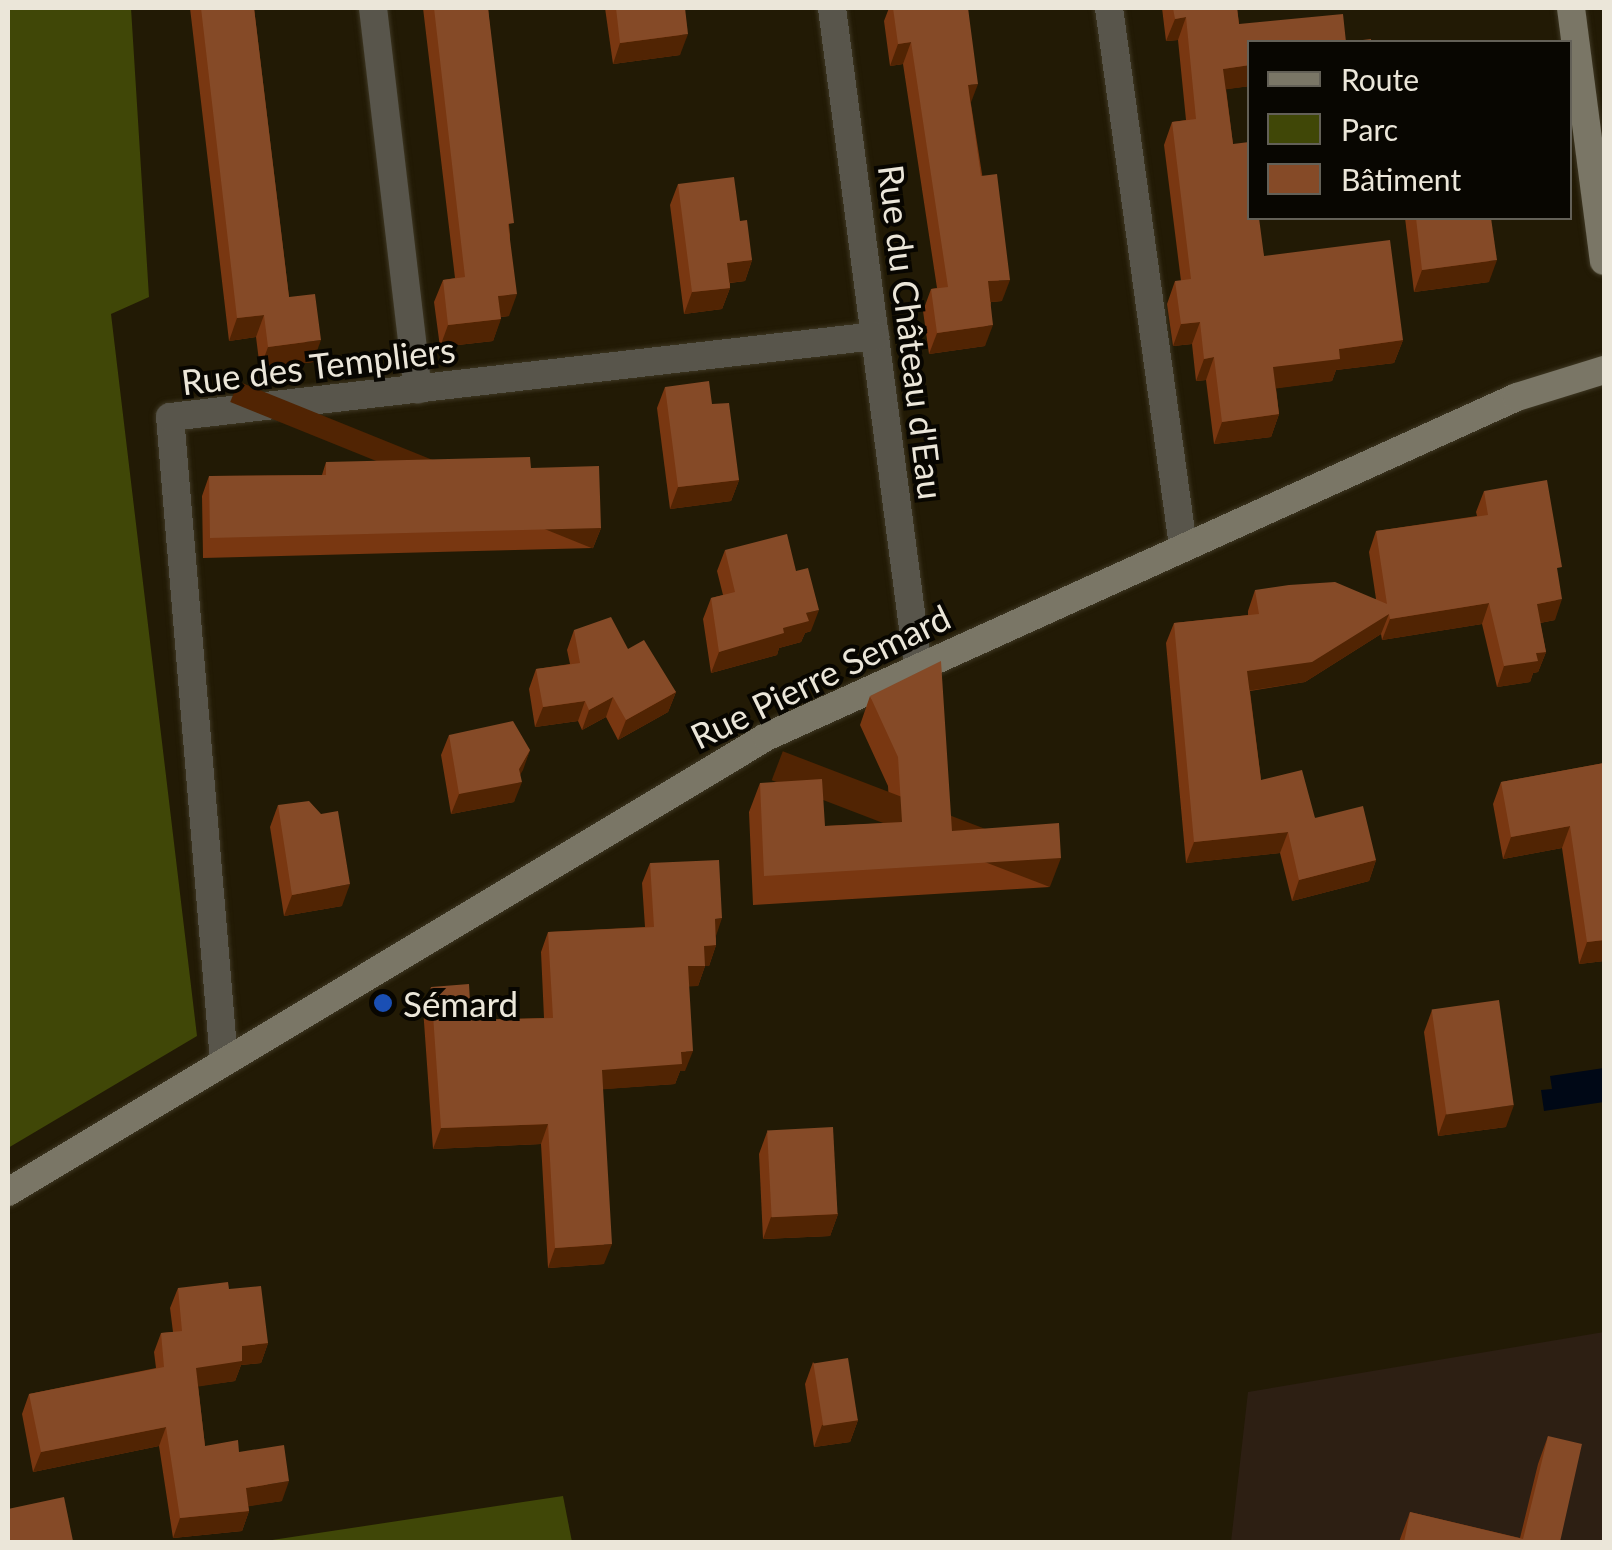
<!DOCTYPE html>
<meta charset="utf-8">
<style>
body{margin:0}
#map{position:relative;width:1612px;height:1550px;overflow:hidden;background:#221a05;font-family:Lato,sans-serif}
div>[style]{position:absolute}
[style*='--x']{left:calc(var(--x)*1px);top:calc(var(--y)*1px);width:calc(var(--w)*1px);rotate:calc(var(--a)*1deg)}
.industrial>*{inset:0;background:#2d1f13}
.green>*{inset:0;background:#404707}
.water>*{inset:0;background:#000816}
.roads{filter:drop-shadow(0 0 2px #3e3723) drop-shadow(0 0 2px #3e3723)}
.minor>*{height:28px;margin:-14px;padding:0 14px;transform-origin:14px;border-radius:14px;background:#58554b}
.secondary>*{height:28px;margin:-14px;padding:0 14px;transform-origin:14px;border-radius:14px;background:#7a7666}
.wall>*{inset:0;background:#793711}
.shaded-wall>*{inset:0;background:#512403;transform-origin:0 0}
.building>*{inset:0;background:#854a27;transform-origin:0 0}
.dots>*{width:28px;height:28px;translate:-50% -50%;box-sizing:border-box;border:5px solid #080601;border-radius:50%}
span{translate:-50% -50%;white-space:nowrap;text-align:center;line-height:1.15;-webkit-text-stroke:8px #080601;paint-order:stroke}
.street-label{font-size:35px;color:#ebe6d9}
.poi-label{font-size:35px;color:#ebe6d9}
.left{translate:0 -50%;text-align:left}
.frame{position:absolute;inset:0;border:10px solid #ebe6d9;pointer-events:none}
.legend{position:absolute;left:1247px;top:40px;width:325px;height:180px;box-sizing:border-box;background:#080601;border:2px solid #636057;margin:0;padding:12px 18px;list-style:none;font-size:30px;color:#ebe6d9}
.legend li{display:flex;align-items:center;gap:20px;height:50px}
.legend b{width:50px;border:2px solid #636057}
</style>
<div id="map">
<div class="industrial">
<i style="clip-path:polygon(1604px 1332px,1604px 1542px,1231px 1542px,1248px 1392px)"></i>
</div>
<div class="green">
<i style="clip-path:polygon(8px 8px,131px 8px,149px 297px,111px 314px,197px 1036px,8px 1148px)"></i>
<i style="clip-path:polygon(563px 1496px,572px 1542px,259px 1542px)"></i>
</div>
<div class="water">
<i style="clip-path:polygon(1604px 1068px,1604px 1102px,1544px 1111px,1541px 1090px,1552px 1089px,1550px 1076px)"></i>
</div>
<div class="roads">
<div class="minor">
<i style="--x:373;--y:8;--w:384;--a:83.3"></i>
<i style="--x:832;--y:8;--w:665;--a:82.56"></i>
<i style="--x:1109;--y:8;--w:543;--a:82.17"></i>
<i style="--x:224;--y:1061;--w:646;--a:-94.79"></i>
<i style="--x:170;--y:417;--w:710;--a:-6.55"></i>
</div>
<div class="secondary">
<i style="--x:1571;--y:8;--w:255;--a:82.6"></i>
<i style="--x:8;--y:1192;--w:884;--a:-30.97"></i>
<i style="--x:766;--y:737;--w:824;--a:-24.36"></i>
<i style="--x:1517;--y:397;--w:91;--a:-17.2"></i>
</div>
</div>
<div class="wall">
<i style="clip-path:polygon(190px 8px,254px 8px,289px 297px,313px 362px,260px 369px,256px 337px,229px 341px)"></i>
<i style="clip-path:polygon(423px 8px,488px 8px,510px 235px,509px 316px,501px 317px,493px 341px,440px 347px,434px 302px,443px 280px,455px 278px)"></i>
<i style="clip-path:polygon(605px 8px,685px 8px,680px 55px,613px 64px)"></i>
<i style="clip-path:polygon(889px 8px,968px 8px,971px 104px,1002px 301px,991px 302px,985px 346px,929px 354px,923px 311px,931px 289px,937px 288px,903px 64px,890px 66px,884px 21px)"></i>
<i style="clip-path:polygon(1162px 8px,1237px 8px,1239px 24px,1346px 42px,1371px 42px,1250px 42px,1250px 86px,1226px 89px,1233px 144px,1264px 256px,1403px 340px,1394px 363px,1336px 370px,1332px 381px,1276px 388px,1279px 414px,1271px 437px,1214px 444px,1206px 380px,1196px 381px,1192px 344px,1173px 346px,1167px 304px,1175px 281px,1181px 281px,1164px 145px,1172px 122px,1186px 120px,1178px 40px,1166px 41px)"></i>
<i style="clip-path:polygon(678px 184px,740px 221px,752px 260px,745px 281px,730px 283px,730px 288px,722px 309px,684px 314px,670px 205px)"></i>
<i style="clip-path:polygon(1405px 218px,1491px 218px,1489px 282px,1414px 292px)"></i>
<i style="clip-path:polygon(665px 387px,712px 404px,739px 480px,731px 501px,670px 509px,657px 408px)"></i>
<i style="clip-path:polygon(326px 462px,531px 468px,601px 528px,593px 548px,203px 558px,202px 496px,209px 476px,322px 475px)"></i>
<i style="clip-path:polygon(1484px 491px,1558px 577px,1555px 620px,1540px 623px,1546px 652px,1538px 672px,1533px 673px,1530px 682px,1497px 687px,1482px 624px,1382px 640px,1381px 634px,1305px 682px,1250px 691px,1261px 780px,1376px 860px,1369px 881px,1292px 901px,1280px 853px,1186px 863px,1166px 643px,1174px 623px,1248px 615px,1248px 611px,1255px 590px,1376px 599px,1369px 552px,1376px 531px,1477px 516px,1476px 512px)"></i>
<i style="clip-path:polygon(725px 550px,811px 631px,805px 633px,801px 642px,779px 648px,777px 655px,711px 673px,703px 619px,711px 598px,723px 595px,717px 571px)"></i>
<i style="clip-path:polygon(574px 630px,628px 649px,676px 692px,668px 712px,618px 740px,606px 717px,582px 730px,578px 721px,535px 727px,529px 689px,536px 669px,570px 664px,567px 650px)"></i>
<i style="clip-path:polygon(870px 696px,952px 831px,1050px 887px,753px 905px,749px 812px,760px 783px,825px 826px,890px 823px,888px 786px,860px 725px)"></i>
<i style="clip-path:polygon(449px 735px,530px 750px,520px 775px,514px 802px,451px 814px,441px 755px)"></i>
<i style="clip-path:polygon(1604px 763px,1604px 961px,1579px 964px,1562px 848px,1503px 859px,1493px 804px,1501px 782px)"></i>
<i style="clip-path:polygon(278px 805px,342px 906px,284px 916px,270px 827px)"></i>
<i style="clip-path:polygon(650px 863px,716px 936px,716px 945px,709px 966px,705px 966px,698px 986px,689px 986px,685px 1071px,680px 1071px,675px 1084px,603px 1089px,604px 1264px,548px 1268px,541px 1144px,433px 1149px,423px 1008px,431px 987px,471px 1020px,544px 1018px,541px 952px,548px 932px,645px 927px,642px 883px)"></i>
<i style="clip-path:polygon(1432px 1010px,1506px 1127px,1438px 1136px,1424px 1032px)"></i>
<i style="clip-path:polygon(767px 1132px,838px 1214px,830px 1236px,763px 1239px,759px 1154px)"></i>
<i style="clip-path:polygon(178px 1288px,229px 1289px,268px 1343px,261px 1363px,241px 1365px,235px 1381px,198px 1386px,205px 1446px,239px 1452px,282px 1501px,248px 1506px,249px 1511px,242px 1531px,173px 1538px,159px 1446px,33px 1472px,22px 1414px,29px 1394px,156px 1368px,154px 1352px,161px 1333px,173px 1332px,170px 1308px)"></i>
<i style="clip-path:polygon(813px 1362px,858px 1420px,850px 1442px,814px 1447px,805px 1384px)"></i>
<i style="clip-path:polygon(1548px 1436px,1560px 1542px,1399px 1542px,1410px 1512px,1520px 1538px,1538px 1464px)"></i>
</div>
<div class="shaded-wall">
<i style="clip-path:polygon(1186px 17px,1178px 40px,1166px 41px,1175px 19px)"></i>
<i style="clip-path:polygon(688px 34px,680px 55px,613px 64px,620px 43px)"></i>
<i style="clip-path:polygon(911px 42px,903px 64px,890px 66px,898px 44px)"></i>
<i style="clip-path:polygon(1250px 65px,1250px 86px,1215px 91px,1223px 69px)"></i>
<i style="clip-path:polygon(978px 84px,970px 105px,968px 85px)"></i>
<i style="clip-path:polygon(752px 260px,745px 281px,719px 284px,727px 263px)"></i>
<i style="clip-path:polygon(1497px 260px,1489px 282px,1414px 292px,1422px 270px)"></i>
<i style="clip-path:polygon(1010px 280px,1002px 301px,980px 303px,988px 281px)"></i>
<i style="clip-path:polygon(730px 288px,722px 309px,684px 314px,692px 292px)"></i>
<i style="clip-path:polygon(517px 294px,509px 316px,490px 318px,498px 296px)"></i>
<i style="clip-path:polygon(264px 315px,256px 337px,229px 341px,237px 318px)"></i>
<i style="clip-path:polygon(501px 319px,493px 341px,440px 347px,448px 325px)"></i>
<i style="clip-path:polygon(1200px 322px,1192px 344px,1173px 346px,1181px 324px)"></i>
<i style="clip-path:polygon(993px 325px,985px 346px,929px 354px,937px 333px)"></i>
<i style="clip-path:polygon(321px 340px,313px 362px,260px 369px,268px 347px)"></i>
<i style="clip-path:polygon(1403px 340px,1394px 363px,1336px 370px,1332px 381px,1265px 390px,1273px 367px,1339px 349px)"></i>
<i style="clip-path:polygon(1214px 357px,1206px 380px,1196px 381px,1204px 359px)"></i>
<i style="clip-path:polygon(1279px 414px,1271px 437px,1214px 444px,1222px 422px)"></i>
<i style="clip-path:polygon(739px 480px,731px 501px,670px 509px,678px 487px)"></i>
<i style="left:601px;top:528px;width:22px;height:391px;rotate:112deg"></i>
<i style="clip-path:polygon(1562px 599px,1555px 620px,1529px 625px,1537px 604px)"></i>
<i style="clip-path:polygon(1489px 603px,1482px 624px,1382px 640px,1390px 619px)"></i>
<i style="clip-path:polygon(819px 610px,811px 631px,805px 633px,801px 642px,779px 648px,777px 655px,711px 673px,719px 652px,783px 628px,806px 613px)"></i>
<i style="clip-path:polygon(1389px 614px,1381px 634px,1305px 682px,1240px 692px,1247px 671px)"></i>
<i style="clip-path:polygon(1546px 652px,1538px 672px,1533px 673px,1530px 682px,1497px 687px,1504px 666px,1536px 653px)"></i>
<i style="clip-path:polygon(676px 692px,668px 712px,618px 740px,626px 720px)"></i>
<i style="clip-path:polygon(613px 697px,606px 717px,582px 730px,589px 710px)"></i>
<i style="clip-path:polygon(585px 701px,578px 721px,535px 727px,543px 707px)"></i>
<i style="clip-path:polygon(530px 750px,523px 770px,515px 783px,522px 782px,514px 802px,451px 814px,459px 794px,519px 769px)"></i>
<i style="clip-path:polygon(1570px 826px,1562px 848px,1503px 859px,1511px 837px)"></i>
<i style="clip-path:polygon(1288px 832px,1280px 853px,1186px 863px,1194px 842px)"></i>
<i style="left:1061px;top:858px;width:31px;height:298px;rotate:111deg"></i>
<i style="clip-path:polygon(1376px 860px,1369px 881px,1292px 901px,1299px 880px)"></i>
<i style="clip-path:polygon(350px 884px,342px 906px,284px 916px,292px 895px)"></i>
<i style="clip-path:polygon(722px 918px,715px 939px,715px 919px)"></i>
<i style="clip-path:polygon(1604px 940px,1604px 961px,1579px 964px,1587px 942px)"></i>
<i style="clip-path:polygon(716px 945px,709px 966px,705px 966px,698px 986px,681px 987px,688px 966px,704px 946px)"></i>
<i style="clip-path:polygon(693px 1051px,685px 1071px,680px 1071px,675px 1084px,594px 1090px,602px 1070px,681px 1052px)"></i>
<i style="clip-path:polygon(1514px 1105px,1506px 1127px,1438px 1136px,1446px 1114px)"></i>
<i style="clip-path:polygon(548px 1124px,541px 1144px,433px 1149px,441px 1128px)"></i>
<i style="clip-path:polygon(838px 1214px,830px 1236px,763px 1239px,771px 1217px)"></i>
<i style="clip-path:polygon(612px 1244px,604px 1264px,548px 1268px,555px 1248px)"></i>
<i style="clip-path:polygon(268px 1343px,261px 1363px,241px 1365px,235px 1381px,189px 1388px,196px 1368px,242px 1346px)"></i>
<i style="clip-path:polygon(858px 1420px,850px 1442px,814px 1447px,822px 1425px)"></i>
<i style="clip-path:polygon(166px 1427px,159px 1446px,33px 1472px,41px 1452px)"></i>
<i style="clip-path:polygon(289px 1481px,282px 1501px,238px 1508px,246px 1488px)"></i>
<i style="clip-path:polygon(249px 1511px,242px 1531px,173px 1538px,180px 1518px)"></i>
</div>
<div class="building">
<i style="clip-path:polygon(201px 8px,254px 8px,289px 297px,315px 294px,321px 340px,268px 347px,264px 315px,237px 318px)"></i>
<i style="clip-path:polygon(434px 8px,488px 8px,514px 223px,508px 224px,517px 294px,498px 296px,501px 319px,448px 325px,443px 280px,465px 277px)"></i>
<i style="clip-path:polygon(616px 8px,685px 8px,688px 34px,620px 43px)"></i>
<i style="clip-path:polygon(893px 8px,968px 8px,978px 84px,968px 85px,981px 176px,997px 174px,1010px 280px,988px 281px,993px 325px,937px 333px,931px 289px,948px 287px,911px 42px,898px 44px)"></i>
<i style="clip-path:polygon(1173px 8px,1237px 8px,1239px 24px,1343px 14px,1346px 42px,1371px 39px,1371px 42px,1250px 42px,1250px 65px,1223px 69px,1233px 144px,1249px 142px,1250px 218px,1259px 218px,1264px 256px,1390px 240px,1403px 340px,1339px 349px,1340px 359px,1273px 367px,1279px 414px,1222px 422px,1214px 357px,1204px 359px,1200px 322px,1181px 324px,1175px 281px,1191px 279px,1172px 122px,1196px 119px,1186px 17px,1175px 19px)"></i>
<i style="clip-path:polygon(734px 177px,740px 221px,747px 220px,752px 260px,727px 263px,730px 288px,692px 292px,678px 184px)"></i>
<i style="clip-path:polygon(1416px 218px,1491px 218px,1497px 260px,1422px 270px)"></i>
<i style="clip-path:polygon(709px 381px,712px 404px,729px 403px,739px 480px,678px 487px,665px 387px)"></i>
<i style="clip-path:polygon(530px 457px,531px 468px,599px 466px,601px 528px,210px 538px,209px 476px,326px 475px,326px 462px)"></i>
<i style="clip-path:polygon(1547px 480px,1562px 567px,1557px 568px,1562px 599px,1537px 604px,1546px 652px,1536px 653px,1538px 661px,1504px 666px,1489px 603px,1390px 619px,1389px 614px,1312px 662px,1247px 671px,1261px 780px,1302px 770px,1315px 818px,1363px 806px,1376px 860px,1299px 880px,1288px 832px,1194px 842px,1174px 623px,1259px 614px,1255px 590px,1289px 585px,1335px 582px,1387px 604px,1376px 531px,1488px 515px,1484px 491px)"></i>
<i style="clip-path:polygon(787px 534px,796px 571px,808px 568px,819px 610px,806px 613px,809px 621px,783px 628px,784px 633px,719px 652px,711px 598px,735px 592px,725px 550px)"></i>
<i style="clip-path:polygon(611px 617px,628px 649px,644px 640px,676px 692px,626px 720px,613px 697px,589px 710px,585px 701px,543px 707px,536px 669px,580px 663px,574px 630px)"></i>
<i style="clip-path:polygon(941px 661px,952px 831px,1059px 823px,1061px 858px,764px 876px,760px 783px,822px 779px,825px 826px,902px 822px,898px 757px,870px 696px)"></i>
<i style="clip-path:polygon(513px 721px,530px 750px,519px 769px,522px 782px,459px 794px,449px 735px)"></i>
<i style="clip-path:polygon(1604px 763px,1604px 940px,1587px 942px,1570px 826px,1511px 837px,1501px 782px)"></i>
<i style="clip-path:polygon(309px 801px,321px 814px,338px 811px,350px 884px,292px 895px,278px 805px)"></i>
<i style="clip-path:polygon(719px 860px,722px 918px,715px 919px,716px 945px,704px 946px,705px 966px,688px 966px,693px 1051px,681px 1052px,682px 1064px,602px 1070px,612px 1244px,555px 1248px,548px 1124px,441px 1128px,431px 987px,469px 984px,471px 1020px,553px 1018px,548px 932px,654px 927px,650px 863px)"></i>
<i style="left:1499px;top:1000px;width:106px;height:68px;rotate:82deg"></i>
<i style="left:833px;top:1127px;width:87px;height:66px;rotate:87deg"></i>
<i style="clip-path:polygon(228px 1282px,229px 1289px,261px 1286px,268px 1343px,242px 1346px,242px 1361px,196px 1368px,205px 1446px,238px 1440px,239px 1452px,284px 1445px,289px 1481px,246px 1488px,249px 1511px,180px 1518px,166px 1427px,41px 1452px,29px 1394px,164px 1367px,161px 1333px,182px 1331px,178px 1288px)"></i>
<i style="left:848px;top:1358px;width:63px;height:35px;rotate:81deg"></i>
<i style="clip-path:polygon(1548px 1436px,1582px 1444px,1560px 1542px,1404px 1542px,1410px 1512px,1523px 1539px)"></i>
<i style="clip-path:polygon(64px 1497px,73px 1541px,65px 1542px,8px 1542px,8px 1509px)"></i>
</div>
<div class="dots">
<i style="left:383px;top:1003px;background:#1a4fb4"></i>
</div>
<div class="street-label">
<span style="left:912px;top:332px;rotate:83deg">Rue du Château d'Eau</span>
<span style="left:318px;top:365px;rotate:-7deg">Rue des Templiers</span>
<span style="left:820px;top:676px;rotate:-26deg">Rue Pierre Semard</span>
</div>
<div class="poi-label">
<span class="left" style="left:403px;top:1003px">Sémard</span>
</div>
<div class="frame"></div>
<ul class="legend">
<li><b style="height:12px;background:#7a7666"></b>Route</li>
<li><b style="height:28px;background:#404707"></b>Parc</li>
<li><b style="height:28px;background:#854a27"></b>Bâtiment</li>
</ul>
</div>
